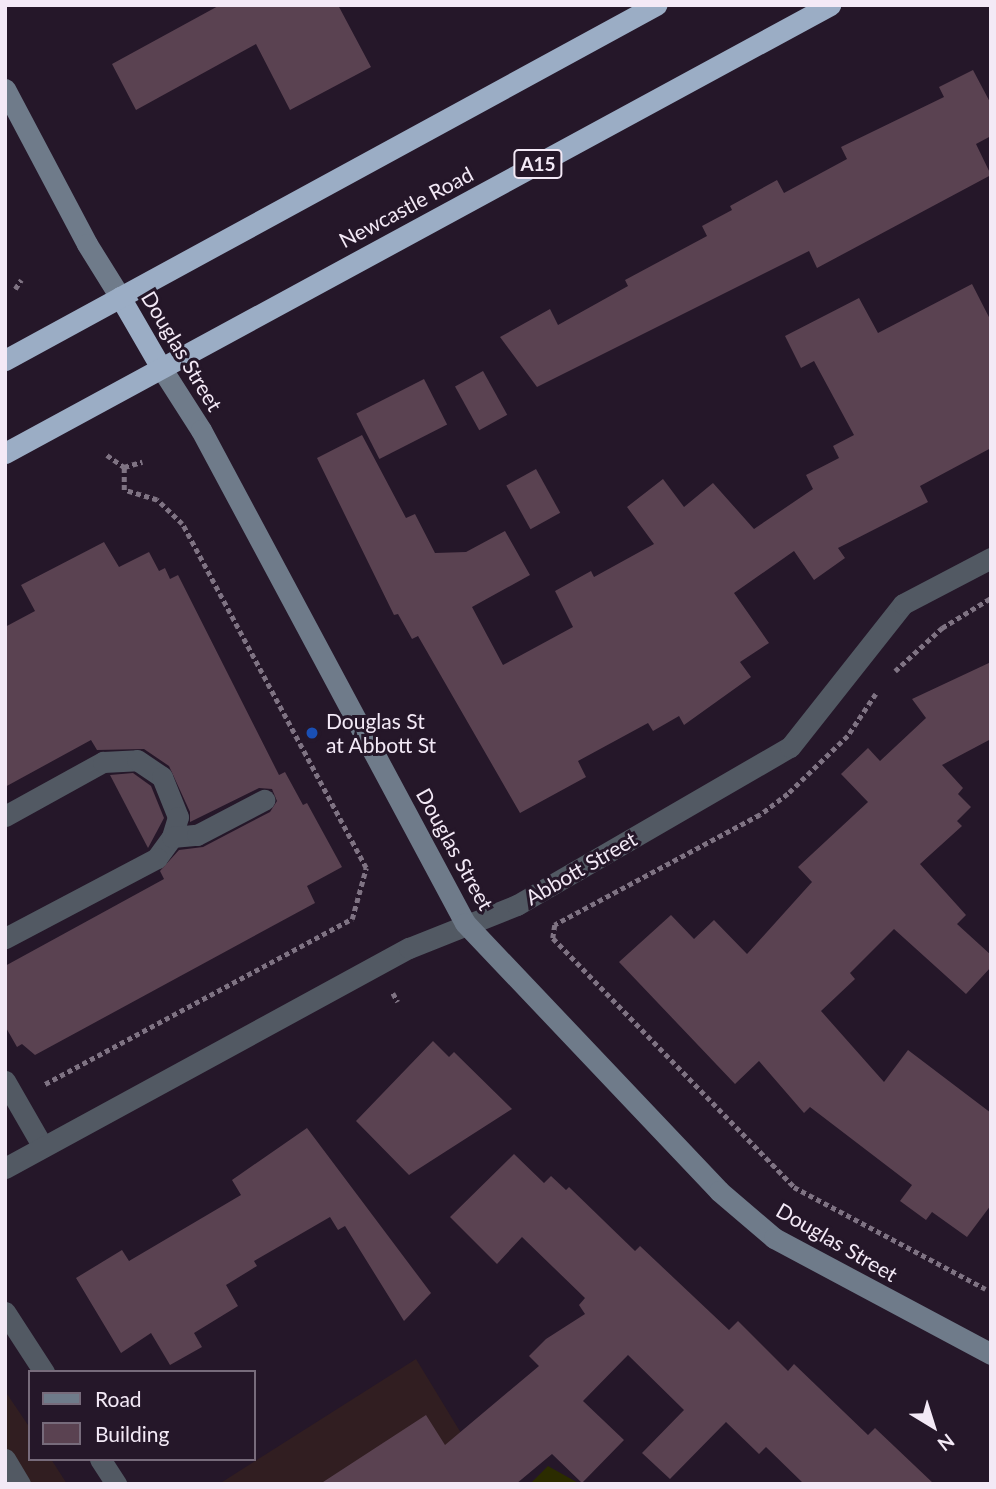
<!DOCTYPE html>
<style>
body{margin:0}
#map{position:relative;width:996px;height:1489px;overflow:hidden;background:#251729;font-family:Lato,sans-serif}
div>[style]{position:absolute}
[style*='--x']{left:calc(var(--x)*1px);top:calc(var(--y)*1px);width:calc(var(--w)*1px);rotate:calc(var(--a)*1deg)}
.industrial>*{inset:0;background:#311e21}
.green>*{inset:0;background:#2b2c00}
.building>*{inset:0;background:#5a4251;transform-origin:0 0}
.path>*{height:4.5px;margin-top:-2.25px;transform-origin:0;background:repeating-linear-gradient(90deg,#7f7383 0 5px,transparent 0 8.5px)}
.lane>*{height:21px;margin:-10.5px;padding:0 10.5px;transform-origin:10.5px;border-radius:10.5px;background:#525963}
.street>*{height:21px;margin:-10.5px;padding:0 10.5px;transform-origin:10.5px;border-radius:10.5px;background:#525963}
.secondary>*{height:21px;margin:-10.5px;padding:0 10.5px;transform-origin:10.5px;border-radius:10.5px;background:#6f7b8a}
.highway>*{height:21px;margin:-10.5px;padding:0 10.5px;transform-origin:10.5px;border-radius:10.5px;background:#9badc5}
.dots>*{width:19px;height:19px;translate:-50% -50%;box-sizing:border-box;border:4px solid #251729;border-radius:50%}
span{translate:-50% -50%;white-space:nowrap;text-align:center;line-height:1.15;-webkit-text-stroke:6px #251729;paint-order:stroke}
.shield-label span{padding:2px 5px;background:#251729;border:2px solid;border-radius:5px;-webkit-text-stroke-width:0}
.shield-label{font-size:19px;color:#f3e9f6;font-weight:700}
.street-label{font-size:21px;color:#f3e9f6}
.poi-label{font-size:21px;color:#f3e9f6}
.left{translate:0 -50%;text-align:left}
.frame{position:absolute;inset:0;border:7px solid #f3e9f6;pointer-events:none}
.legend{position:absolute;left:28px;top:1370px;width:228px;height:91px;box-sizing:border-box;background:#251729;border:2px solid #776b7b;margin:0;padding:9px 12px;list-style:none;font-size:21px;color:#f3e9f6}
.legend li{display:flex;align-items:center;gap:14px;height:35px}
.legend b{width:35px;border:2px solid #776b7b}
.north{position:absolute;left:898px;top:1391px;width:70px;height:70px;-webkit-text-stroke:5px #251729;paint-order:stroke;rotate:142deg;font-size:19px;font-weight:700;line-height:28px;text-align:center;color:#f3e9f6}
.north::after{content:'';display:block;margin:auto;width:24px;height:32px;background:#f3e9f6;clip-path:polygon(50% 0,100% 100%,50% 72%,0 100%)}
</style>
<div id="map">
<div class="industrial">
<i style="clip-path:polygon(416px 1359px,492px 1484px,219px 1484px)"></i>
<i style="clip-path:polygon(5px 1391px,30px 1428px,30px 1459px,51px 1459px,67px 1484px,5px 1484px)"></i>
</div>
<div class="green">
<i style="clip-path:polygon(548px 1466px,580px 1484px,530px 1484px)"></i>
</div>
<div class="building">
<i style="clip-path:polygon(220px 5px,338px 5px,371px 67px,290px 110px,256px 44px,136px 110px,112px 64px)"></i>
<i style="clip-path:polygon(973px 70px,991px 104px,991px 136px,976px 144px,991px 175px,817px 268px,809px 251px,537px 387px,500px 337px,550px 309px,558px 325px,628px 286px,625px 280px,707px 236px,702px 226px,732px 210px,730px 206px,777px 180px,784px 193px,847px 159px,841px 147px,944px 97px,939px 87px)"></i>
<i style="clip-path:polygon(972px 284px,991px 321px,991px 448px,920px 486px,928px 502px,838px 548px,845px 558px,814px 580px,794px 551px,734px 593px,769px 643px,740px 662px,751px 677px,684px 725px,679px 716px,653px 731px,648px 723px,578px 761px,586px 777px,520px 813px,418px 636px,412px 639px,398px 614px,394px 615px,317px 458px,362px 435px,406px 518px,415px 514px,435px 553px,466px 552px,505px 531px,530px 575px,472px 607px,503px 665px,573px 627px,555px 591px,591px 571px,594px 577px,654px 544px,627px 507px,663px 479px,684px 507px,713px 483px,754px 529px,813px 489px,806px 475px,839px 458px,833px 446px,854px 435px,814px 361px,801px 368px,785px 336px,859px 298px,878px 333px)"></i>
<i style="left:483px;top:371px;width:50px;height:32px;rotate:61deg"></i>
<i style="left:424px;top:379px;width:51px;height:76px;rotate:63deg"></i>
<i style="left:536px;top:469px;width:50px;height:34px;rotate:61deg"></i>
<i style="clip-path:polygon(104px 542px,119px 567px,149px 552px,159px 571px,165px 568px,170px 579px,178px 575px,279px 775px,285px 772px,303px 805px,307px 803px,342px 867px,307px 886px,315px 903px,35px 1055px,22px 1044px,17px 1047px,5px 1026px,5px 966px,164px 879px,160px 871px,179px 850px,203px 847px,270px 812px,277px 801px,272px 789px,259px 788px,190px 822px,190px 812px,169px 766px,144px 749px,97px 750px,91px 740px,5px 787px,5px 627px,35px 611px,21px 585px)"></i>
<i style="clip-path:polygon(991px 662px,991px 739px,942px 765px,963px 788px,958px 794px,971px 807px,957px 821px,962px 826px,920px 864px,966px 915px,957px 924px,991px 955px,991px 967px,966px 994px,894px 929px,850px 973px,855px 979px,821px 1011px,884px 1082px,908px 1050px,991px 1113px,991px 1205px,967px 1237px,932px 1212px,926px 1220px,900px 1201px,912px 1185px,810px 1107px,804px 1113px,759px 1061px,735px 1084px,619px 962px,671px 915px,694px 939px,714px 920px,747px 954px,812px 882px,798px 867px,868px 802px,841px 774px,868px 748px,880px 761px,926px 718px,912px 699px)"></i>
<i style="clip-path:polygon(133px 773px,151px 786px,164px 818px,148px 848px,110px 775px)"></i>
<i style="clip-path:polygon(433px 1041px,449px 1057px,454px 1052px,512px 1109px,409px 1175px,356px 1121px)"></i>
<i style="clip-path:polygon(307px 1128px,431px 1293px,404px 1321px,345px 1226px,338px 1230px,330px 1217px,254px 1261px,257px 1266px,226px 1285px,238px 1306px,194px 1333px,202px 1347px,170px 1365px,151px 1333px,121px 1353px,76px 1278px,122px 1250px,129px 1261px,241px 1195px,232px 1180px)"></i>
<i style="clip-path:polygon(514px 1154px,544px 1183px,551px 1176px,566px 1190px,569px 1187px,635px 1251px,640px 1246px,729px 1330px,738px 1321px,788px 1371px,794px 1364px,868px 1435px,875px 1428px,934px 1484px,804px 1484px,766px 1447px,759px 1454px,726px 1422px,670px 1479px,642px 1453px,684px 1410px,628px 1355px,583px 1401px,624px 1440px,582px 1483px,552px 1454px,516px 1484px,320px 1484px,426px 1415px,445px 1445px,539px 1366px,529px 1356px,546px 1339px,585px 1314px,579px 1305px,585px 1298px,522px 1237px,497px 1264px,450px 1217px)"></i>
</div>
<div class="path">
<i style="--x:15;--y:289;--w:11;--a:-56"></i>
<i style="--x:107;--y:455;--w:21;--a:35"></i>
<i style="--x:124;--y:467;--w:19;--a:-16"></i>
<i style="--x:895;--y:671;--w:64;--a:-42.5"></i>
<i style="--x:942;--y:628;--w:57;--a:-31.5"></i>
<i style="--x:876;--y:694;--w:50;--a:123.7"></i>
<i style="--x:848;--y:736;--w:83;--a:136"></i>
<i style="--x:788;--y:794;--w:35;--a:143"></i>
<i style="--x:760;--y:815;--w:233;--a:151.8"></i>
<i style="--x:555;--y:925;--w:13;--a:99"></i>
<i style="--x:553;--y:938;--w:347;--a:45.9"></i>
<i style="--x:794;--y:1187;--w:217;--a:28"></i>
<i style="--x:393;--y:993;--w:10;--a:61"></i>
<i style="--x:45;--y:1084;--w:349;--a:-28.3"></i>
<i style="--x:352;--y:919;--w:53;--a:-74.6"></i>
<i style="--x:366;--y:868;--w:390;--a:-118.1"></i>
<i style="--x:182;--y:524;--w:35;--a:-136"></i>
<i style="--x:157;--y:500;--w:34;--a:-163"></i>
<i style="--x:124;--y:490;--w:23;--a:-90"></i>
</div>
<div class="lane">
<i style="--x:5;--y:816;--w:112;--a:-28.9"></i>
<i style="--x:103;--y:762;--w:34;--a:-3"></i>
<i style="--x:137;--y:760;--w:30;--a:34"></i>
<i style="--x:162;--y:777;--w:43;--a:68.2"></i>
<i style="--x:178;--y:817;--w:21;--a:107"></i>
<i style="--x:172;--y:837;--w:26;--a:126"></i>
<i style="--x:157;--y:858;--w:172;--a:152.2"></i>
<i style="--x:172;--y:837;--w:25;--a:-5"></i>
<i style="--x:197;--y:835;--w:76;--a:-27.6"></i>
<i style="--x:5;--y:1081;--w:76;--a:60.1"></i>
<i style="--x:5;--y:1312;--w:72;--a:57"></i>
<i style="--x:5;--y:1459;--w:29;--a:59"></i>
<i style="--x:100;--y:1459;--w:30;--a:57"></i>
</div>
<div class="street">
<i style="--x:5;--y:1168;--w:460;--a:-28.6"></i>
<i style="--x:409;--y:948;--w:116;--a:-21.7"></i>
<i style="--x:517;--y:905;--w:315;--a:-30.1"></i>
<i style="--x:790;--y:747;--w:182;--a:-51.7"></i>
<i style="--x:903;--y:604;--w:99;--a:-27.6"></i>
</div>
<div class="secondary">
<i style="--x:5;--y:89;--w:175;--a:62.1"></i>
<i style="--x:87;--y:244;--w:62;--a:58.1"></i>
<i style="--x:160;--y:366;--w:76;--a:57.4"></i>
<i style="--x:201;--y:430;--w:559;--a:61.83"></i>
<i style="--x:465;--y:923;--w:369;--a:46.5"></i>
<i style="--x:719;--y:1191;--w:72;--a:40.5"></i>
<i style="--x:774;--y:1238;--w:246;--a:28.1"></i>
</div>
<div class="highway">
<i style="--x:120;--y:297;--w:80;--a:59.9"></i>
<i style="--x:5;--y:360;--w:742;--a:-28.6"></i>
<i style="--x:5;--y:453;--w:939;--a:-28.5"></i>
</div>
<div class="dots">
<i style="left:312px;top:733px;background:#1a4fb4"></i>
</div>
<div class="shield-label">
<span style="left:538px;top:164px">A15</span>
</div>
<div class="street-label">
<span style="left:406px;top:207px;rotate:-28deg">Newcastle Road</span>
<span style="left:182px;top:351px;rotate:59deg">Douglas Street</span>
<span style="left:455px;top:849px;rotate:61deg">Douglas Street</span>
<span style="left:581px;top:868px;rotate:-30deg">Abbott Street</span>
<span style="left:837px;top:1242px;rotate:30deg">Douglas Street</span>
</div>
<div class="poi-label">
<span class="left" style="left:326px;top:733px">Douglas St<br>at Abbott St</span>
</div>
<div class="frame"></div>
<ul class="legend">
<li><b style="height:9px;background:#6f7b8a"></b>Road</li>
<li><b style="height:19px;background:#5a4251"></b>Building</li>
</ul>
<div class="north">N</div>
</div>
